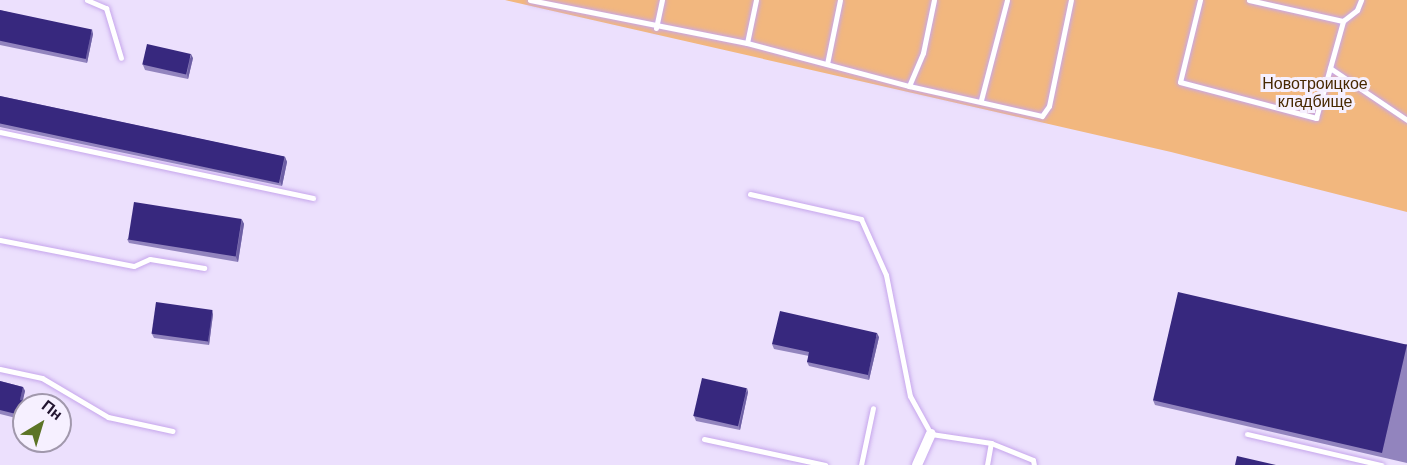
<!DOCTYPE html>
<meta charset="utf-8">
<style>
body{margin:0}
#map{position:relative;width:1407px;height:465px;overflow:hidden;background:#ece0fd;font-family:"DM Sans",sans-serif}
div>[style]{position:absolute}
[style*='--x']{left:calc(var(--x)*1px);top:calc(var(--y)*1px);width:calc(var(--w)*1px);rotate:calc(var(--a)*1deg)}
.green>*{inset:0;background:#f2b77e}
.roads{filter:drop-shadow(0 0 2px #c6a6ec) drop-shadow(0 0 2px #c6a6ec)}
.lane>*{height:5px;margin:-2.5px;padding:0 2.5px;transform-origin:2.5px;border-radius:2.5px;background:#fff}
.street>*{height:10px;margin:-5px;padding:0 5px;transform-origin:5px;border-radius:5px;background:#fff}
.wall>*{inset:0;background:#9284be}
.shaded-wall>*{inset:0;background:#6d5fa4}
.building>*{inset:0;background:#37287e;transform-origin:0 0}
span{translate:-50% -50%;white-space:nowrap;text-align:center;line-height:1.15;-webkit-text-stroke:6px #f6f0ff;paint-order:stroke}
.park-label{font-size:16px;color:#472802}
.north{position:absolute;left:12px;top:393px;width:60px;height:60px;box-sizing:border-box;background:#f6f0ff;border:2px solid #a198ac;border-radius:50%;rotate:38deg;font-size:16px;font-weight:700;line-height:24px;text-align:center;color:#221530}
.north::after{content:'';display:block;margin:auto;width:21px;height:27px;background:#5c7426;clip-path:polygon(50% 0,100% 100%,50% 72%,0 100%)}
</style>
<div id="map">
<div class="green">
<i style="clip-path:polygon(505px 0,1407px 0,1407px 212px,1171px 152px)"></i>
</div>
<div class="roads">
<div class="lane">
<i style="--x:87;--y:0;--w:21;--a:23"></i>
<i style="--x:106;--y:8;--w:52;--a:73.3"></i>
<i style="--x:530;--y:0;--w:221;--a:11.2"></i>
<i style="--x:747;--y:43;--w:168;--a:14.9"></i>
<i style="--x:909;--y:86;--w:136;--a:12.7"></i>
<i style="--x:1042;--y:116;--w:12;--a:-55"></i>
<i style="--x:1049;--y:106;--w:108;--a:-78.3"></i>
<i style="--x:1200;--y:0;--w:84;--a:103.7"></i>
<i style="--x:1180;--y:82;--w:141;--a:14.8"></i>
<i style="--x:1316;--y:118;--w:101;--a:-74.4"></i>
<i style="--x:1343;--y:21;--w:18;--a:-38"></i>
<i style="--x:1357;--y:10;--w:11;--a:-68"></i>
<i style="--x:1249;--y:0;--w:96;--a:12.6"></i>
<i style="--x:656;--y:28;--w:29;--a:-78"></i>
<i style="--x:747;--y:43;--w:44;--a:-78.2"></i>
<i style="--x:827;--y:64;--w:65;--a:-78.5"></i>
<i style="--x:1330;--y:68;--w:93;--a:34"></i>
<i style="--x:909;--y:86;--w:36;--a:-67"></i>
<i style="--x:923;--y:53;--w:54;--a:-78.3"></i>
<i style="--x:981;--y:100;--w:103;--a:-75.4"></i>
<i style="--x:0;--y:132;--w:320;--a:11.9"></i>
<i style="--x:750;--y:194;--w:114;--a:12.7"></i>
<i style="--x:861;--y:219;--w:61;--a:65.9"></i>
<i style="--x:886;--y:275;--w:123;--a:78.8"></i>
<i style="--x:910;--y:396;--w:43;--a:61.1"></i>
<i style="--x:931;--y:434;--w:61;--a:8.5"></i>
<i style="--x:0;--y:240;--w:136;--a:11"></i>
<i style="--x:134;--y:266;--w:17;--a:-24"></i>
<i style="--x:150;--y:259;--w:55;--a:9.5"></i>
<i style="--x:0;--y:369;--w:43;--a:12.1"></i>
<i style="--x:42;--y:378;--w:77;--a:30.6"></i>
<i style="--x:108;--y:417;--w:66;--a:12.3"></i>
<i style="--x:1247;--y:434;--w:138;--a:13"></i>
<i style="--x:704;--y:439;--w:124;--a:12.1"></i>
<i style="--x:861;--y:465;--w:58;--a:-78.1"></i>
<i style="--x:987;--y:465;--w:22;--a:-80"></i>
<i style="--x:991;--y:443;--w:45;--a:22"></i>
<i style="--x:1033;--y:460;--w:5;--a:79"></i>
</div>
<div class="street">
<i style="--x:917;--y:465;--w:34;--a:-66"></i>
</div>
</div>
<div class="wall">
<i style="clip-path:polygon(0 10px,93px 34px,87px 63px,0 45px)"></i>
<i style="clip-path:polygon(193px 58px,188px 79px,145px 70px,143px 65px)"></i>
<i style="clip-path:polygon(0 96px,285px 157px,287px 162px,282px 186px,0 127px)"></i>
<i style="clip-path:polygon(242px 220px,244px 224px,238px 262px,129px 243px,127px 239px)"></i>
<i style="clip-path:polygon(213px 314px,209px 345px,154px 338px,152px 334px)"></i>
<i style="clip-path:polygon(879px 337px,869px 380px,809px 366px,807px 362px,809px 356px,774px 349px,772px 344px)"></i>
<i style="clip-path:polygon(1407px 344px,1407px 463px,1155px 405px,1153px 400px)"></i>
<i style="clip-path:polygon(0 381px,23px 387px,25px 391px,22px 401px,24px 405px,24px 420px,0 414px)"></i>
<i style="clip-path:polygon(748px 392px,740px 430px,696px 421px,694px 416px)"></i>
</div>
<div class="shaded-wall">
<i style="clip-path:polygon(92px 29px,93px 34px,87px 63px,86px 58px)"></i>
<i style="clip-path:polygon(191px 54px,193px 58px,188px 79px,187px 74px)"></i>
<i style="clip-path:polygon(285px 157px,287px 162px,282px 186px,280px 181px)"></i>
<i style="clip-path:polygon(242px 220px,244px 224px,238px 262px,236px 257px)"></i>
<i style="clip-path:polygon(212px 310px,213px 314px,209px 345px,208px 341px)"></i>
<i style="clip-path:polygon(877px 333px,879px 337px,869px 380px,868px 375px)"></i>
<i style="clip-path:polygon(23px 387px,25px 391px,22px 405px,20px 400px)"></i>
<i style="clip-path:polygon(747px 388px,748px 392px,740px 430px,739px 426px)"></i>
</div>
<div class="building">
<i style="left:0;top:10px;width:94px;height:30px;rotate:12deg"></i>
<i style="left:147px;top:44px;width:45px;height:21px;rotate:13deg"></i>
<i style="left:0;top:96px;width:291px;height:27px;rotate:12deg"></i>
<i style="left:134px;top:202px;width:109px;height:38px;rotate:9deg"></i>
<i style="left:1178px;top:292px;width:235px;height:111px;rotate:13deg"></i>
<i style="left:156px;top:302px;width:57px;height:32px;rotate:8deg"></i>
<i style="clip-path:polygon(780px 311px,877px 333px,868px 375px,807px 362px,809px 352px,772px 344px)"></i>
<i style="left:702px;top:378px;width:46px;height:39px;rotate:13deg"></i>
<i style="clip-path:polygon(0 381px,23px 387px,20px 400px,28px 402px,27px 405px,24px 405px,24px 416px,0 410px)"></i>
<i style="clip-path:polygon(1237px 456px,1276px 465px,1235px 465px)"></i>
</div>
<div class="park-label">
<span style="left:1315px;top:93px">Новотроицкое<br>кладбище</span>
</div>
<div class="north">Пн</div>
</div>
